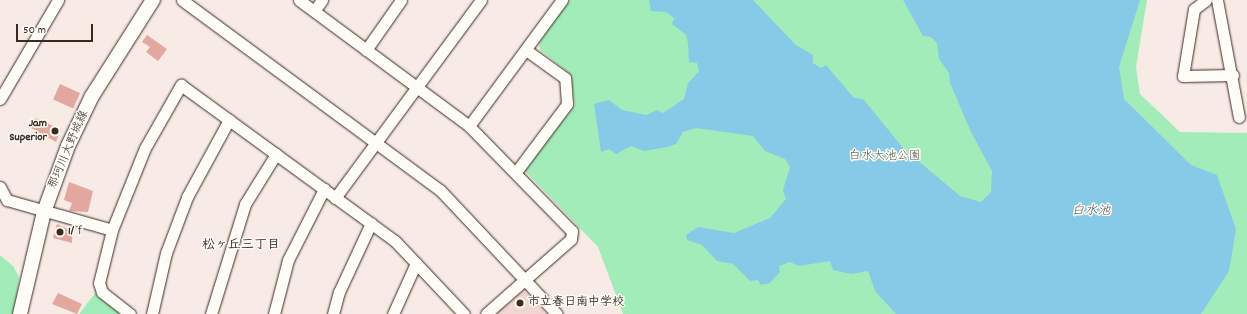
<!DOCTYPE html>
<meta charset="utf-8">
<style>
body{margin:0}
#map{position:relative;width:1247px;height:314px;overflow:hidden;background:#f8ebe6;font-family:Dekko,"Klee One",sans-serif}
div>[style]{position:absolute}
[style*='--x']{left:calc(var(--x)*1px);top:calc(var(--y)*1px);width:calc(var(--w)*1px);rotate:calc(var(--a)*1deg)}
.built>*{inset:0;background:#f1d7d1}
.green>*{inset:0;background:#a2ecba}
.water>*{inset:0;background:#86cae7}
.building>*{inset:0;background:#e2a8a0;transform-origin:0 0}
.roads{filter:drop-shadow(0 0 1px #3b2a1e) drop-shadow(0 0 1px #3b2a1e)}
.minor>*{height:11px;margin:-5.5px;padding:0 5.5px;transform-origin:5.5px;border-radius:5.5px;background:#fdfcf7}
.major>*{height:14px;margin:-7px;padding:0 7px;transform-origin:7px;border-radius:7px;background:#fdfcf7}
.dots>*{width:11px;height:11px;translate:-50% -50%;box-sizing:border-box;border:2px solid #fdfcf7;border-radius:50%}
span{translate:-50% -50%;white-space:nowrap;text-align:center;line-height:1.15;-webkit-text-stroke:3px #fdfcf7;paint-order:stroke}
.poi-label{font-size:12px;color:#3b2a1e;font-weight:700}
.right{translate:-100% -50%;text-align:right}
.left{translate:0 -50%;text-align:left}
.street-label{font-size:12px;color:#3b2a1e}
.park-label{font-size:12px;color:#555a45}
.water-label{font-size:13px;color:#525a5a;font-style:italic}
.neighbourhood-label{font-size:13px;color:#3b2a1e;font-weight:700}
.scale{position:absolute;left:16px;top:24px;width:77px;height:18px;box-sizing:border-box;border:2px solid #3b2a1e;border-top:0;padding-left:5px;font-size:12px;line-height:14px;white-space:nowrap;color:#3b2a1e;-webkit-text-stroke:3px #fdfcf7;paint-order:stroke}
</style>
<div id="map">
<div class="built">
<i style="clip-path:polygon(517px 289px,526px 292px,547px 314px,492px 314px)"></i>
</div>
<div class="green">
<i style="clip-path:polygon(570px 0,1147px 0,1136px 67px,1140px 94px,1180px 132px,1247px 133px,1247px 314px,623px 314px,598px 247px,523px 169px,575px 105px,570px 74px,540px 50px,539px 44px,545px 30px)"></i>
<i style="clip-path:polygon(0 255px,13px 266px,19px 277px,14px 314px,0 314px)"></i>
<i style="clip-path:polygon(96px 292px,124px 314px,79px 314px)"></i>
</div>
<div class="water">
<i style="clip-path:polygon(649px 0,753px 0,796px 45px,813px 55px,813px 63px,821px 68px,826px 65px,854px 98px,863px 99px,904px 149px,960px 196px,981px 202px,991px 192px,992px 171px,971px 132px,950px 83px,949px 73px,939px 59px,937px 43px,931px 37px,923px 36px,903px 0,1140px 0,1119px 67px,1124px 99px,1191px 165px,1217px 175px,1236px 229px,1229px 271px,1201px 314px,896px 314px,875px 291px,868px 271px,851px 274px,833px 270px,830px 261px,799px 266px,790px 262px,779px 266px,780px 272px,770px 283px,761px 285px,758px 280px,750px 281px,733px 264px,717px 261px,702px 245px,687px 240px,686px 235px,698px 227px,734px 233px,770px 218px,786px 199px,783px 190px,790px 167px,785px 159px,765px 151px,753px 136px,696px 128px,683px 132px,676px 144px,667px 147px,644px 151px,631px 146px,616px 154px,609px 149px,601px 152px,594px 104px,609px 100px,622px 110px,646px 115px,657px 110px,663px 113px,684px 99px,688px 83px,699px 71px,697px 63px,689px 62px,688px 43px,686px 35px,672px 24px,674px 18px,666px 12px,651px 11px)"></i>
</div>
<div class="building">
<i style="clip-path:polygon(147px 35px,167px 49px,158px 61px,146px 52px,150px 47px,142px 42px)"></i>
<i style="left:60px;top:84px;width:22px;height:17px;rotate:24deg"></i>
<i style="clip-path:polygon(35px 118px,61px 129px,56px 142px,31px 128px)"></i>
<i style="clip-path:polygon(69px 182px,93px 191px,88px 212px,69px 211px,72px 203px,64px 200px)"></i>
<i style="clip-path:polygon(57px 224px,72px 231px,72px 243px,53px 238px)"></i>
<i style="clip-path:polygon(58px 293px,82px 304px,77px 314px,52px 304px)"></i>
</div>
<div class="roads">
<div class="minor">
<i style="--x:182;--y:0;--w:320;--a:36.4"></i>
<i style="--x:440;--y:190;--w:170;--a:46.7"></i>
<i style="--x:299;--y:0;--w:212;--a:36.5"></i>
<i style="--x:469;--y:126;--w:147;--a:45.6"></i>
<i style="--x:572;--y:231;--w:8;--a:97"></i>
<i style="--x:571;--y:239;--w:113;--a:138.6"></i>
<i style="--x:1206;--y:0;--w:15;--a:143"></i>
<i style="--x:1194;--y:9;--w:68;--a:99.3"></i>
<i style="--x:1183;--y:76;--w:50;--a:-1.1"></i>
<i style="--x:1217;--y:0;--w:119;--a:79.4"></i>
<i style="--x:314;--y:11;--w:14;--a:-54"></i>
<i style="--x:366;--y:50;--w:61;--a:-55"></i>
<i style="--x:0;--y:99;--w:115;--a:-59.6"></i>
<i style="--x:469;--y:126;--w:157;--a:-53.6"></i>
<i style="--x:516;--y:172;--w:85;--a:-53.1"></i>
<i style="--x:567;--y:104;--w:26;--a:-94"></i>
<i style="--x:565;--y:78;--w:48;--a:-144.3"></i>
<i style="--x:0;--y:187;--w:15;--a:62"></i>
<i style="--x:7;--y:200;--w:109;--a:15.9"></i>
<i style="--x:335;--y:198;--w:246;--a:-53.6"></i>
<i style="--x:130;--y:314;--w:36;--a:-142"></i>
<i style="--x:102;--y:292;--w:9;--a:-108"></i>
<i style="--x:99;--y:283;--w:55;--a:-76.2"></i>
<i style="--x:112;--y:230;--w:88;--a:-68.1"></i>
<i style="--x:145;--y:148;--w:73;--a:-60.3"></i>
<i style="--x:181;--y:85;--w:265;--a:36.1"></i>
<i style="--x:395;--y:241;--w:100;--a:46.6"></i>
<i style="--x:152;--y:314;--w:63;--a:-77.1"></i>
<i style="--x:166;--y:253;--w:60;--a:-69.4"></i>
<i style="--x:187;--y:197;--w:88;--a:-61.4"></i>
<i style="--x:211;--y:314;--w:115;--a:-72.8"></i>
<i style="--x:245;--y:204;--w:59;--a:-58.2"></i>
<i style="--x:274;--y:314;--w:56;--a:-75.5"></i>
<i style="--x:288;--y:260;--w:80;--a:-63.1"></i>
<i style="--x:333;--y:314;--w:23;--a:-75"></i>
<i style="--x:339;--y:292;--w:76;--a:-65.1"></i>
<i style="--x:393;--y:314;--w:56;--a:-65.7"></i>
</div>
<div class="major">
<i style="--x:20;--y:314;--w:105;--a:-76.8"></i>
<i style="--x:44;--y:212;--w:70;--a:-70"></i>
<i style="--x:68;--y:146;--w:55;--a:-64.4"></i>
<i style="--x:92;--y:96;--w:114;--a:-57.6"></i>
</div>
</div>
<div class="dots">
<i style="left:55px;top:131px;background:#3b2a1e"></i>
<i style="left:60px;top:232px;background:#3b2a1e"></i>
<i style="left:520px;top:303px;background:#3b2a1e"></i>
</div>
<div class="poi-label">
<span class="right" style="left:47px;top:131px">Jam<br>Superior</span>
<span class="left" style="left:68px;top:232px">1/ｆ</span>
<span class="left" style="left:528px;top:303px">市立春日南中学校</span>
</div>
<div class="street-label">
<span style="left:69px;top:150px;rotate:-67deg">那珂川大野城線</span>
</div>
<div class="park-label">
<span style="left:885px;top:157px">白水大池公園</span>
</div>
<div class="water-label">
<span style="left:1091px;top:212px">白水池</span>
</div>
<div class="neighbourhood-label">
<span style="left:241px;top:246px">松ヶ丘三丁目</span>
</div>
<div class="scale">50 m</div>
</div>
